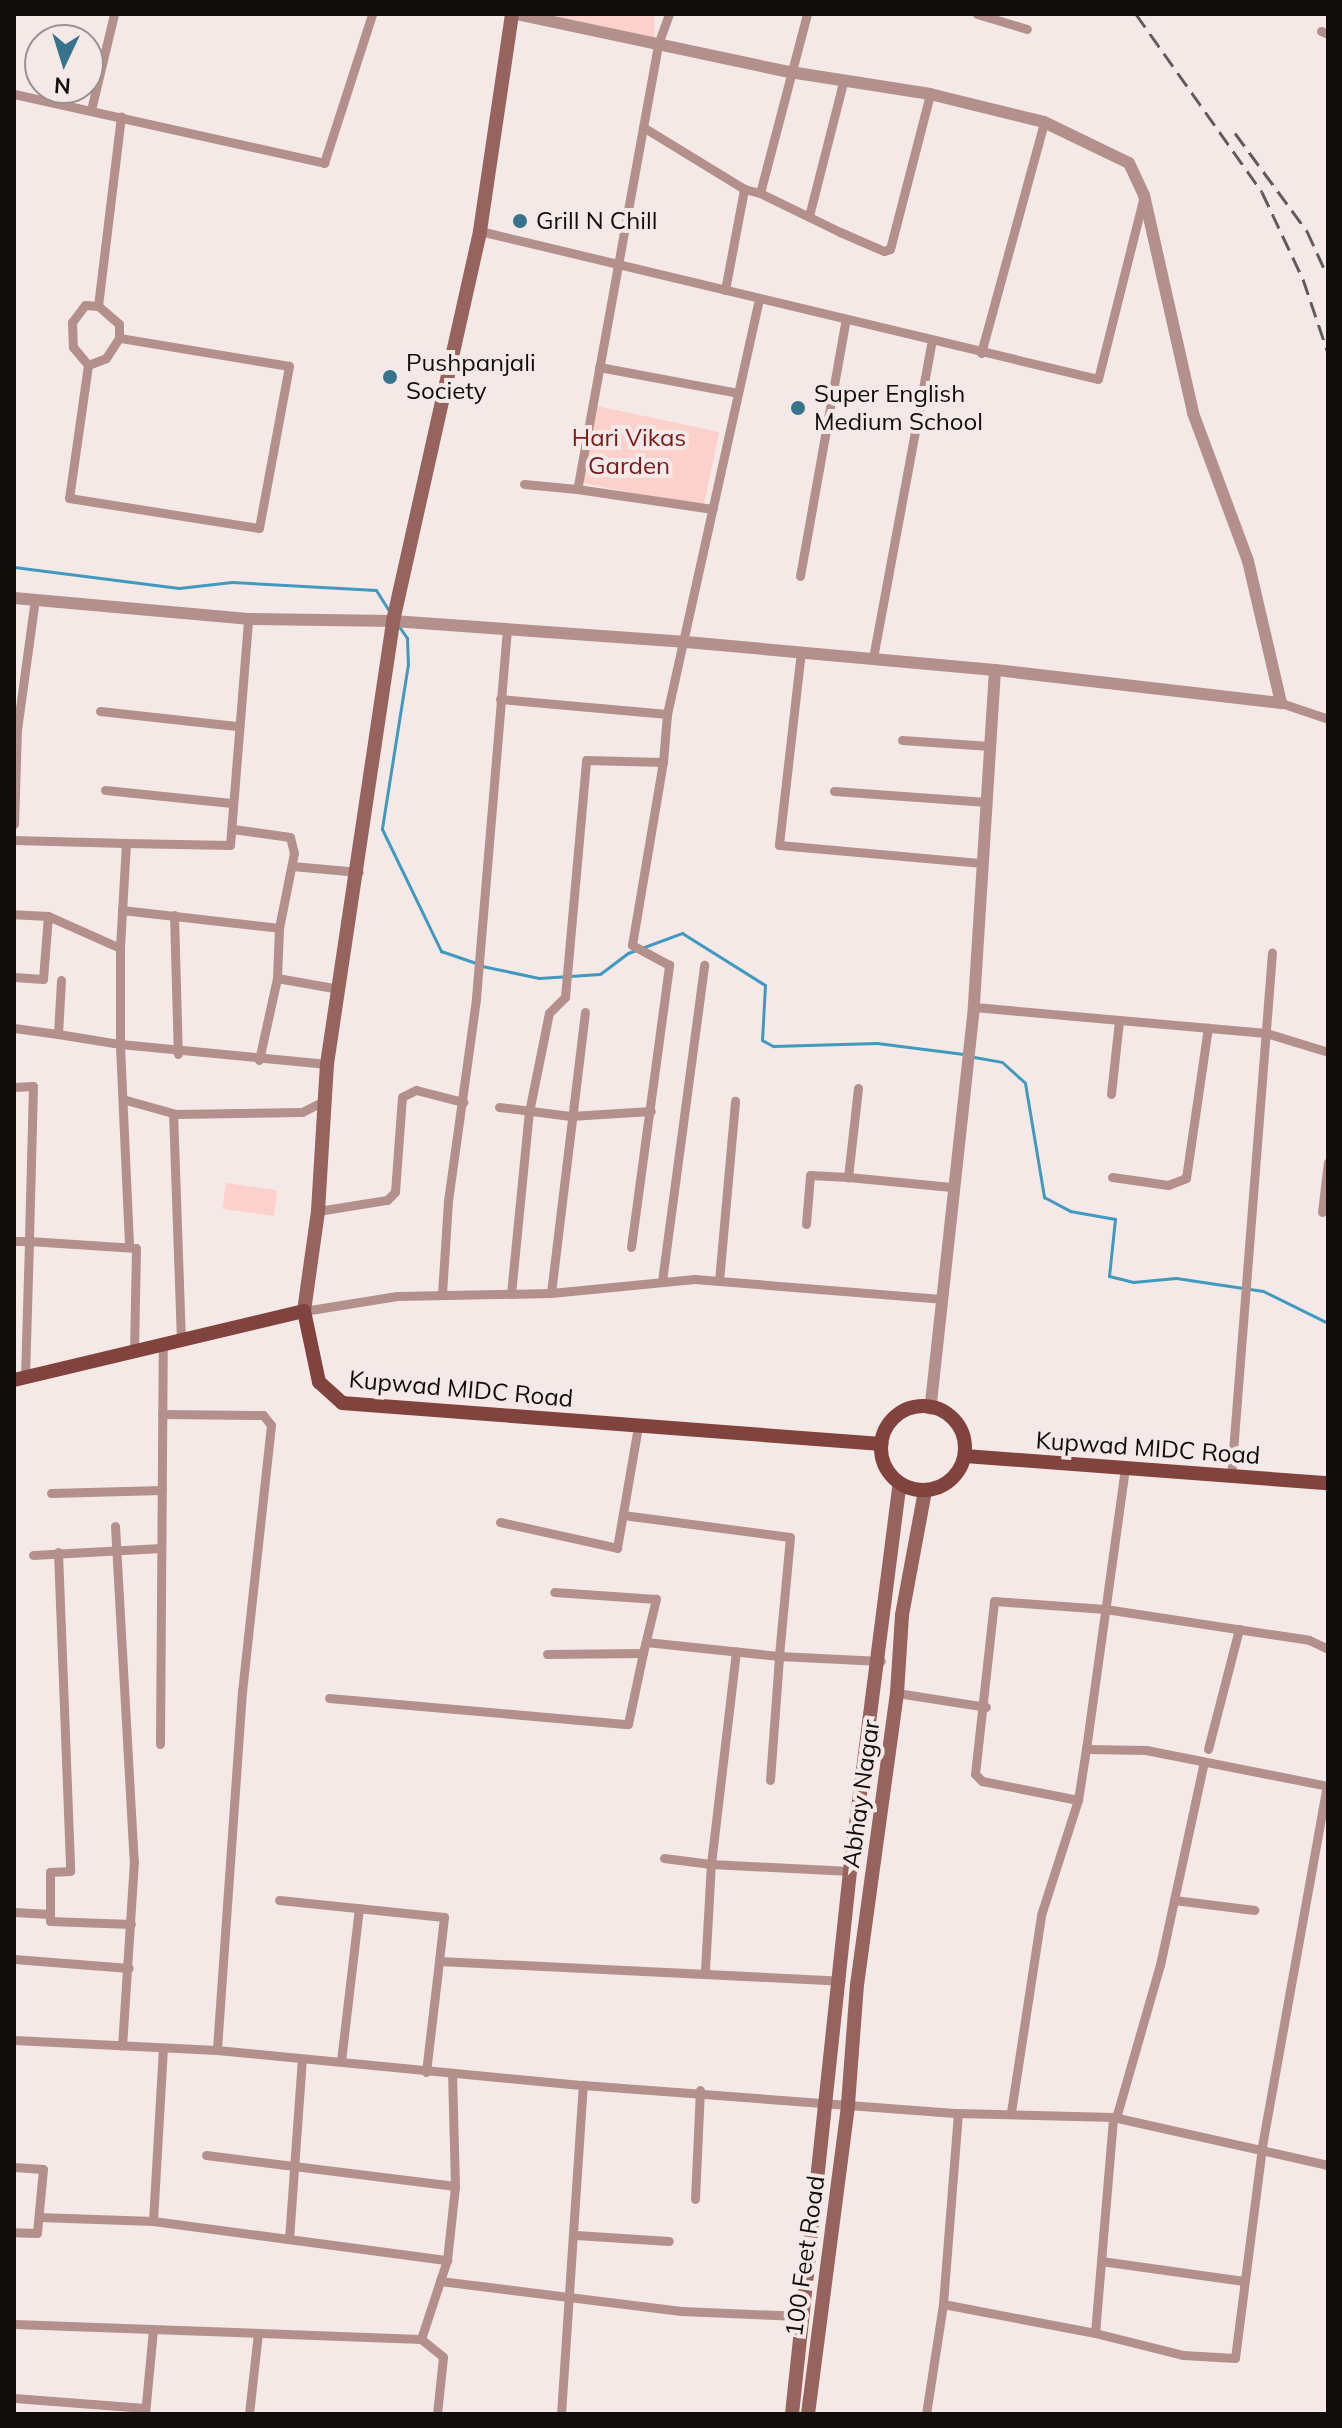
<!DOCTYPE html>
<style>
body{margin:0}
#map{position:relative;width:1342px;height:2428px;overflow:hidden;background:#f5e9e8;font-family:Mulish,sans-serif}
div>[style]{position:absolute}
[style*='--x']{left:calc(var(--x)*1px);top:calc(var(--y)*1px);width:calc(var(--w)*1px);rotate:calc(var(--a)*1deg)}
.green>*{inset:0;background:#fcd0cb;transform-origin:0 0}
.stream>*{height:3px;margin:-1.5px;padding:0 1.5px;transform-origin:1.5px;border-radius:1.5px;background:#4199be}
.minor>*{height:9px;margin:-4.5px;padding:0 4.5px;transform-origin:4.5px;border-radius:4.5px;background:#b4908c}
.tertiary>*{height:12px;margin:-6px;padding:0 6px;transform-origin:6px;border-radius:6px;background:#b4908c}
.secondary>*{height:14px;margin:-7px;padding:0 7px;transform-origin:7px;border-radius:7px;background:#96635e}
.primary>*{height:14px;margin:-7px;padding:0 7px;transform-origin:7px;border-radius:7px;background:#80433e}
.primary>.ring{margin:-7px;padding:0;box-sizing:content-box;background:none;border:14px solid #80433e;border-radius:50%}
.rail>*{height:3px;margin-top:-1.5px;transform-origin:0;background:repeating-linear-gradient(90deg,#625b5b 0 16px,transparent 0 24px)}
.dots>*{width:22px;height:22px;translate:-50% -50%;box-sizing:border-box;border:4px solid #f5e9e8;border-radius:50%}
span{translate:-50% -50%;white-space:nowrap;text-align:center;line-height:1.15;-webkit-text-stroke:8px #f5e9e8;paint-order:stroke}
.poi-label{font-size:24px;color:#110d0d}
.left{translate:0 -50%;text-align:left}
.park-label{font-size:24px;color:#791b1b}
.street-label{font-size:24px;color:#110d0d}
.frame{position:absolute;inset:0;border:16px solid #110d0d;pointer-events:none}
.north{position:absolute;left:24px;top:24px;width:80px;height:80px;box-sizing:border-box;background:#f5e9e8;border:2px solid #9a9190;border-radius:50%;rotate:184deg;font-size:22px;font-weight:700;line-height:32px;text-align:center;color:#110d0d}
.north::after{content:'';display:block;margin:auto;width:28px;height:36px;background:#38728b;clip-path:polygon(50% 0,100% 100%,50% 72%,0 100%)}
</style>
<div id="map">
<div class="green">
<i style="clip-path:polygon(532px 14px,654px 14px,655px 40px)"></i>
<i style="left:597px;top:406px;width:125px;height:78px;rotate:12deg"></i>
<i style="left:226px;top:1183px;width:52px;height:26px;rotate:8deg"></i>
</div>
<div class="stream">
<i style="--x:14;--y:567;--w:166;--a:7.3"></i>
<i style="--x:179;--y:588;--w:53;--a:-6.5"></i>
<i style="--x:232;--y:582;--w:144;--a:3.2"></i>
<i style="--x:376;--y:590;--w:26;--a:58"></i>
<i style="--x:398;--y:625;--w:16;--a:55"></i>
<i style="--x:407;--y:638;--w:26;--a:88"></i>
<i style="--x:408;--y:664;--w:167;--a:99"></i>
<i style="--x:382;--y:829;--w:136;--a:64.2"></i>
<i style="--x:441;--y:951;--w:36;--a:19"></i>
<i style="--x:482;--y:966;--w:58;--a:11.9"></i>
<i style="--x:539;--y:978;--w:61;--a:-3.8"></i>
<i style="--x:600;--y:974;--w:35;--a:-37"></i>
<i style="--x:628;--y:953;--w:58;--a:-20.3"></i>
<i style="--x:682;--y:933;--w:98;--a:32.1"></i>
<i style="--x:765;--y:985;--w:55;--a:93.1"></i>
<i style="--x:762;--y:1040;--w:13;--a:29"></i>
<i style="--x:773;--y:1046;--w:104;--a:-1.7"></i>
<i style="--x:877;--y:1043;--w:87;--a:7.3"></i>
<i style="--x:974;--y:1057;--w:28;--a:10"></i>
<i style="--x:1002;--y:1062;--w:31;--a:42"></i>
<i style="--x:1025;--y:1083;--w:116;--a:80.5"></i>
<i style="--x:1044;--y:1197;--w:30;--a:28"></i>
<i style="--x:1070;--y:1211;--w:46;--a:10.1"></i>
<i style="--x:1115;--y:1219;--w:57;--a:96"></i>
<i style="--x:1109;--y:1276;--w:25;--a:14"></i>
<i style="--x:1133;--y:1282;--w:43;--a:-5.3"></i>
<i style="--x:1176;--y:1278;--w:88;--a:8.5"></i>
<i style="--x:1263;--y:1291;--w:72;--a:26.2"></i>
</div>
<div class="minor">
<i style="--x:669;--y:14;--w:33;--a:110"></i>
<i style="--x:658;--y:45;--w:451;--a:100.3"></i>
<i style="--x:577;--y:489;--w:137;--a:8.4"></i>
<i style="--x:977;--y:14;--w:52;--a:16.7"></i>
<i style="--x:1321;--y:31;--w:8;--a:23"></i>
<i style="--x:14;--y:94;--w:318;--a:12.5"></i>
<i style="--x:324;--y:163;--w:157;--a:-72.1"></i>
<i style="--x:91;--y:110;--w:99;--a:-76.5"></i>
<i style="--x:643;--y:127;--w:119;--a:31.5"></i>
<i style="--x:760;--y:193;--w:89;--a:26"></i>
<i style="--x:840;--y:232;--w:48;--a:23.4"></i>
<i style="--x:884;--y:251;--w:6;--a:-18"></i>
<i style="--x:890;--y:249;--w:160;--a:-75.5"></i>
<i style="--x:809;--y:216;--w:137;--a:-75.7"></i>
<i style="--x:480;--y:231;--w:635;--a:13.47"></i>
<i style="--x:1098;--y:379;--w:185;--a:-75.9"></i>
<i style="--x:725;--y:290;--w:103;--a:-79.3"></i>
<i style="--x:744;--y:189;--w:16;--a:14"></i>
<i style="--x:760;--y:193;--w:185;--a:-75.3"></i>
<i style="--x:98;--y:306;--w:13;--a:-176"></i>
<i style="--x:85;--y:305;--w:21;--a:127"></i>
<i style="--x:72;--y:322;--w:25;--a:88"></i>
<i style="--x:73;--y:347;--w:23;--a:50"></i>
<i style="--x:88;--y:365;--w:134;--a:98.1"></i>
<i style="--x:69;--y:498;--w:192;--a:9"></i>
<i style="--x:259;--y:528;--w:165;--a:-79.5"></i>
<i style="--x:289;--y:366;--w:172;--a:-170.6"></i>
<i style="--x:119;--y:338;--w:14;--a:-90"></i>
<i style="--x:119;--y:324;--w:28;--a:-139"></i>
<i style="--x:98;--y:306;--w:191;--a:-83.1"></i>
<i style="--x:981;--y:353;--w:239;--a:-74.7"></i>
<i style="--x:88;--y:365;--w:19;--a:-21"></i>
<i style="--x:106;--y:358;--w:24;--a:-57"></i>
<i style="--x:599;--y:367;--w:141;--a:10.6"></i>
<i style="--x:524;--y:484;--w:53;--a:5.4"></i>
<i style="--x:800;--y:576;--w:261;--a:-79.9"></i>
<i style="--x:801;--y:651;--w:195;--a:96.5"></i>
<i style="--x:779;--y:845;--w:204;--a:5.1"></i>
<i style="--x:873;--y:658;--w:322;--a:-79.5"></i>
<i style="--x:500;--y:699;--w:168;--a:5.1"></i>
<i style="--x:667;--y:714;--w:425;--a:-77.5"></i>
<i style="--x:1281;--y:703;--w:50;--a:18.8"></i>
<i style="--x:100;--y:711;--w:137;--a:6.3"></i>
<i style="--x:902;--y:740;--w:88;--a:3.9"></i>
<i style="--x:105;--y:790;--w:127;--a:5.9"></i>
<i style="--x:834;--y:791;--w:153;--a:4.1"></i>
<i style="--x:14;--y:824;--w:94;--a:-88.2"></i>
<i style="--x:17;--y:730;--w:132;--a:-82.2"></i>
<i style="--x:14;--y:840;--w:112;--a:1.5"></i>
<i style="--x:126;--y:843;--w:105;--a:93.3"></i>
<i style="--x:120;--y:948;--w:79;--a:-156"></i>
<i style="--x:48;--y:916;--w:34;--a:-177"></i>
<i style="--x:126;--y:843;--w:104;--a:1.1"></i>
<i style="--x:230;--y:845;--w:227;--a:-85.4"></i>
<i style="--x:292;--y:866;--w:67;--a:5.1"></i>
<i style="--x:122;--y:910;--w:158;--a:6.5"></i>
<i style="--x:279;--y:928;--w:76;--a:-78.7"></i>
<i style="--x:294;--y:853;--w:16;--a:-104"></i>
<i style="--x:290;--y:837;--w:58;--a:-172"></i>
<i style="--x:174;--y:915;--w:139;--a:88.4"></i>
<i style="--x:279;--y:928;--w:50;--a:92.3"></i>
<i style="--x:277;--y:978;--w:63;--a:10.1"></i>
<i style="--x:14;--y:977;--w:29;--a:4"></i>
<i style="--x:43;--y:979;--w:63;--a:-85.5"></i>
<i style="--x:974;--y:1007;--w:293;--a:5.1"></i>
<i style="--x:1266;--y:1033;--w:65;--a:17"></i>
<i style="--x:14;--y:1028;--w:44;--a:7.8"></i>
<i style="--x:58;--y:1034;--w:54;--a:-86.8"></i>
<i style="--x:58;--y:1034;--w:63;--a:9.2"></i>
<i style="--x:120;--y:1044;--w:96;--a:-90"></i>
<i style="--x:259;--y:1060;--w:84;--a:-77.6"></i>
<i style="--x:14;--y:1087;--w:19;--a:-3"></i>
<i style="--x:33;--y:1086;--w:155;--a:91.5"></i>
<i style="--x:29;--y:1241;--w:15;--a:180"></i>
<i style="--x:858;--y:1088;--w:90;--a:96.4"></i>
<i style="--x:848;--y:1177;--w:104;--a:5.5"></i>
<i style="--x:1111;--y:1094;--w:74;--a:-83.8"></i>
<i style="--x:126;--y:1100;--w:52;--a:15.6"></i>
<i style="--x:499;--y:1107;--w:72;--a:7.2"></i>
<i style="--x:570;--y:1116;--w:81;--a:-3.5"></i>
<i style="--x:1112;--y:1177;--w:57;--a:8.1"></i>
<i style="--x:1168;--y:1185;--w:19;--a:-21"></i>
<i style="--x:1186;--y:1178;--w:152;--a:-81.7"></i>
<i style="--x:318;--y:1211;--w:70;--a:-9.1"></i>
<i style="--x:387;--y:1200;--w:11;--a:-45"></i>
<i style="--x:395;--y:1192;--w:95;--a:-85.8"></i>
<i style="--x:402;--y:1097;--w:16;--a:-27"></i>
<i style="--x:416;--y:1090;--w:49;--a:14.3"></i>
<i style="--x:1322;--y:1212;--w:50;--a:-83.2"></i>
<i style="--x:806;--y:1224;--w:49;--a:-85.3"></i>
<i style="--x:810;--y:1175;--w:38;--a:3"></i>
<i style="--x:129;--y:1244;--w:200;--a:-92.6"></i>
<i style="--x:120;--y:1044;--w:208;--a:5.5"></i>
<i style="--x:631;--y:1247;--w:285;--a:-82.3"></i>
<i style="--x:669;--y:965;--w:42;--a:-151.6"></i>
<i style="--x:632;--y:945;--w:186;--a:-80.4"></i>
<i style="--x:662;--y:1281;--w:319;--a:-82.4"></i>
<i style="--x:719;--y:1281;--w:181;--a:-84.9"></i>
<i style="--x:551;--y:1293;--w:283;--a:-83.1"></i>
<i style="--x:442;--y:1294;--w:93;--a:-86.3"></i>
<i style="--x:448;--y:1201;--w:205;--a:-82.1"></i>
<i style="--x:476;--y:998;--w:370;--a:-85.2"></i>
<i style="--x:511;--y:1294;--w:183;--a:-84.4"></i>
<i style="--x:529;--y:1112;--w:101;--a:-78.6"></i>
<i style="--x:549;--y:1013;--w:23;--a:-45"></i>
<i style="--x:565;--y:997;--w:238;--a:-84.9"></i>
<i style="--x:586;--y:760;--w:77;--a:1.5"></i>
<i style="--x:663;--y:762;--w:48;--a:-85.2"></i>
<i style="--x:304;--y:1311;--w:94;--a:-9.2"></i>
<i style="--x:397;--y:1296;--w:154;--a:-1.1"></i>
<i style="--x:551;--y:1293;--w:144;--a:-5.6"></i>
<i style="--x:694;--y:1279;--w:248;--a:4.6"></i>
<i style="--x:181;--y:1341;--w:227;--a:-92"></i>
<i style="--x:173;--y:1114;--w:129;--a:-0.9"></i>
<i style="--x:302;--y:1112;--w:25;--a:-27"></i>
<i style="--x:25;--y:1377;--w:136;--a:-88.3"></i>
<i style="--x:29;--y:1241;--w:107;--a:3.7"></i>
<i style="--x:136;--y:1248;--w:104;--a:91.1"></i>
<i style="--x:162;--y:1414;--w:101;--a:0.6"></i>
<i style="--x:263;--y:1415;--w:13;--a:51"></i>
<i style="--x:271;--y:1425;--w:268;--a:96.2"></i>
<i style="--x:242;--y:1691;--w:360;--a:94"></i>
<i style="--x:1231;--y:1477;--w:526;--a:-85.53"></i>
<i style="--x:51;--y:1493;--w:111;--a:-1.5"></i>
<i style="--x:623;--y:1515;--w:168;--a:7.5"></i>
<i style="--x:790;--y:1537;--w:120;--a:95.3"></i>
<i style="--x:779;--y:1656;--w:134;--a:-174"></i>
<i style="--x:500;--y:1522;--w:120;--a:12.5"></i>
<i style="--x:617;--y:1548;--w:123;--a:-80.2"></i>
<i style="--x:115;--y:1526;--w:336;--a:86.8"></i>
<i style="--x:134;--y:1861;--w:185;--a:93.7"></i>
<i style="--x:58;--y:1552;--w:319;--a:87.8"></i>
<i style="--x:70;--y:1871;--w:20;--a:177"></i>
<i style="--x:50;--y:1872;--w:49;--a:90"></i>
<i style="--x:50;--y:1921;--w:81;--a:2.1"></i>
<i style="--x:33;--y:1555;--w:128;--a:-3.1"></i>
<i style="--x:547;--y:1654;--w:96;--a:-0.6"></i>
<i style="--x:643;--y:1653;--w:56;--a:-76.5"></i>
<i style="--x:656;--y:1599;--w:102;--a:-176.1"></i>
<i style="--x:897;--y:1693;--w:90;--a:8.9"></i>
<i style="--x:329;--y:1698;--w:300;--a:5"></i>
<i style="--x:628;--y:1724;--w:73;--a:-78.1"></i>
<i style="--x:160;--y:1744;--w:399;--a:-89.6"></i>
<i style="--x:1086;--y:1749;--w:283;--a:-82.1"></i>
<i style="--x:1208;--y:1749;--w:124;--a:-75.5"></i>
<i style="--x:770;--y:1780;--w:124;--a:-85.8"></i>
<i style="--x:779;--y:1656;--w:102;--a:2.8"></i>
<i style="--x:1078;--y:1800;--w:98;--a:-168.8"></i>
<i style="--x:982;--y:1781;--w:10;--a:-135"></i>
<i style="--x:975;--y:1774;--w:174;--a:-83.7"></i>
<i style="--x:994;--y:1601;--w:111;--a:4.1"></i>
<i style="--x:1105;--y:1609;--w:206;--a:8.6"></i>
<i style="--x:1309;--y:1640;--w:21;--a:25"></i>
<i style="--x:664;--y:1858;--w:47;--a:7.3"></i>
<i style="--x:711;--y:1864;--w:214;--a:-83.3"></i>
<i style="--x:279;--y:1900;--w:166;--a:5.9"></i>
<i style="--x:444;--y:1917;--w:44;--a:96.5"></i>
<i style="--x:439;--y:1961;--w:402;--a:2.8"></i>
<i style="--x:1174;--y:1900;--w:81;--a:7.1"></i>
<i style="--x:14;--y:1912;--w:36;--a:3"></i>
<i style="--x:14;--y:1959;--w:115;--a:4.5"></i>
<i style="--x:705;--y:1970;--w:106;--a:-86.8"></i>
<i style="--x:711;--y:1864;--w:139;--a:2.9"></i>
<i style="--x:14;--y:2040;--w:203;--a:2.8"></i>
<i style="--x:217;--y:2050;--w:368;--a:5.5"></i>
<i style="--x:583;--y:2085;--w:376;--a:4.3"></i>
<i style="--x:958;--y:2113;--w:155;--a:1.5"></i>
<i style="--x:1113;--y:2117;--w:220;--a:12.6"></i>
<i style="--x:341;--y:2061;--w:154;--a:-83.3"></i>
<i style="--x:426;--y:2072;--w:112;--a:-83.3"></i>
<i style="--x:1011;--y:2112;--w:199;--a:-81.3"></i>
<i style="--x:1041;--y:1915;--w:121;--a:-72.2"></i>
<i style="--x:1078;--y:1800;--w:52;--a:-81.1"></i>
<i style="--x:1086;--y:1749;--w:60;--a:1"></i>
<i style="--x:1146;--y:1750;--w:186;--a:11.2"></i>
<i style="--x:958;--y:2113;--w:192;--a:94.5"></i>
<i style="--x:943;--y:2304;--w:155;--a:10.8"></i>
<i style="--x:1095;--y:2333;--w:217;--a:-85.2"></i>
<i style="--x:1116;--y:2118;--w:159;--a:-74"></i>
<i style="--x:1160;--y:1965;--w:208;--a:-77.8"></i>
<i style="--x:206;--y:2155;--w:251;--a:7.1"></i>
<i style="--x:14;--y:2167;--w:29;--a:4"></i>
<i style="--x:43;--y:2169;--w:64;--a:95.4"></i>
<i style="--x:37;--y:2233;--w:23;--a:-178"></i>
<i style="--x:695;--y:2199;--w:109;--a:-87.4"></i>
<i style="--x:39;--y:2217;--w:114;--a:2"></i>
<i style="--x:153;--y:2221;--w:297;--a:7.6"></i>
<i style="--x:447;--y:2260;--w:74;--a:-83.8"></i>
<i style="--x:455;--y:2186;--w:112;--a:-91.5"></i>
<i style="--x:153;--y:2221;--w:171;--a:-86.7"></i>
<i style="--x:576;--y:2235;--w:93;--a:3.7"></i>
<i style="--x:289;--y:2239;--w:180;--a:-85.9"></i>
<i style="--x:1101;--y:2261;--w:144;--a:8"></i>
<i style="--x:440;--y:2281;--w:243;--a:7.1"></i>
<i style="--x:681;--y:2311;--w:119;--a:2.4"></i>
<i style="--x:14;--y:2324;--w:407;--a:2.1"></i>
<i style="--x:421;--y:2339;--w:83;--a:-71.8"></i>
<i style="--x:1095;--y:2333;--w:91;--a:14"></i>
<i style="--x:1183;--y:2355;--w:52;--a:3.3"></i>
<i style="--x:1235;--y:2358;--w:214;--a:-82.7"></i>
<i style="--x:1262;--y:2146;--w:366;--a:-79.8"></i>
<i style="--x:421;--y:2339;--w:28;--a:39"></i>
<i style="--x:443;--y:2357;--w:57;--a:96"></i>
<i style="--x:14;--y:2398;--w:131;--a:4.4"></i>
<i style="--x:145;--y:2414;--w:85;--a:-84.6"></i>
<i style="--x:249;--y:2414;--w:81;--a:-83.7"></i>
<i style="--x:561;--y:2414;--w:330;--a:-86.2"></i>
<i style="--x:926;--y:2414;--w:111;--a:-81.2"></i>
</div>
<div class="tertiary">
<i style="--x:516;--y:14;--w:280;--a:12"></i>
<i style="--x:790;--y:72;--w:142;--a:8.9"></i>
<i style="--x:930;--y:94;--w:117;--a:13.8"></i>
<i style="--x:1044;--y:122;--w:94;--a:25.8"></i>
<i style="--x:1129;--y:163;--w:35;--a:65"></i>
<i style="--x:1144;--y:195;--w:223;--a:77.3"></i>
<i style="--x:1193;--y:413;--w:158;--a:69.6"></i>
<i style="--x:1248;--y:561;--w:146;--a:76.9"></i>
<i style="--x:1281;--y:703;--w:288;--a:-173.4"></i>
<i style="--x:995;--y:670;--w:338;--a:93.6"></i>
<i style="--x:974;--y:1007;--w:404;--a:96.2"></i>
<i style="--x:14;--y:598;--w:235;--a:5.1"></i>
<i style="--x:248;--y:619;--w:145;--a:0.8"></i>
<i style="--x:393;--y:621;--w:294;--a:4.1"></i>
<i style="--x:686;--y:642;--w:310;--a:5.2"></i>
</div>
<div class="secondary">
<i style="--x:304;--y:1311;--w:101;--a:-82"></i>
<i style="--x:318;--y:1211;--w:147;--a:-86.5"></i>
<i style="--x:327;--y:1064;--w:448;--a:-81.5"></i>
<i style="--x:393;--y:621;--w:400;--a:-77.4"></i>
<i style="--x:480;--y:231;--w:219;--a:-81.6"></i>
<i style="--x:792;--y:2414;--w:546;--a:-83.9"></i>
<i style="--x:850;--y:1871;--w:391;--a:-82.7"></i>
<i style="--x:808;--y:2414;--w:313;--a:-82.6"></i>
<i style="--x:848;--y:2104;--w:119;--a:-85.7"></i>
<i style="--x:857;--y:1985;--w:295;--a:-82.2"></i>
<i style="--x:897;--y:1693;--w:78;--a:-86.3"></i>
<i style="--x:902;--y:1615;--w:126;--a:-79.5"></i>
</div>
<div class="primary">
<i style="--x:14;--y:1380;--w:298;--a:-13.4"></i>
<i style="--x:304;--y:1311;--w:73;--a:78.1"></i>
<i style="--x:319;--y:1382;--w:31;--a:42"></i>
<i style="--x:342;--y:1403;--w:541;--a:4.35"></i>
<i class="ring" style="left:881px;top:1406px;width:70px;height:70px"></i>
<i style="--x:965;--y:1456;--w:364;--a:4.3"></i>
</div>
<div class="rail">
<i style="--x:1136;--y:14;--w:218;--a:54.7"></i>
<i style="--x:1262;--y:192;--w:96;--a:64.8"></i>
<i style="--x:1303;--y:279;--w:78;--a:71.3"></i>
<i style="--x:1235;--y:133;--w:122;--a:53.7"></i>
<i style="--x:1307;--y:231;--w:51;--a:65.5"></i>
</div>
<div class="dots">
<i style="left:520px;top:221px;background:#38728b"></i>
<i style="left:390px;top:377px;background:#38728b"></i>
<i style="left:798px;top:408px;background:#38728b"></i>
</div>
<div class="poi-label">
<span class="left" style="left:536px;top:221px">Grill N Chill</span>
<span class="left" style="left:406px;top:377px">Pushpanjali<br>Society</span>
<span class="left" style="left:814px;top:408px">Super English<br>Medium School</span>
</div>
<div class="park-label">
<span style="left:629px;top:452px">Hari Vikas<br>Garden</span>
</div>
<div class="street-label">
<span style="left:461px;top:1389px;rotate:5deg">Kupwad MIDC Road</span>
<span style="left:1148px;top:1448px;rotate:4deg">Kupwad MIDC Road</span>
<span style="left:861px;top:1794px;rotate:-82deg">Abhay Nagar</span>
<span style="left:805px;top:2256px;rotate:-82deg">100 Feet Road</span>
</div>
<div class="frame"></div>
<div class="north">N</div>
</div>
